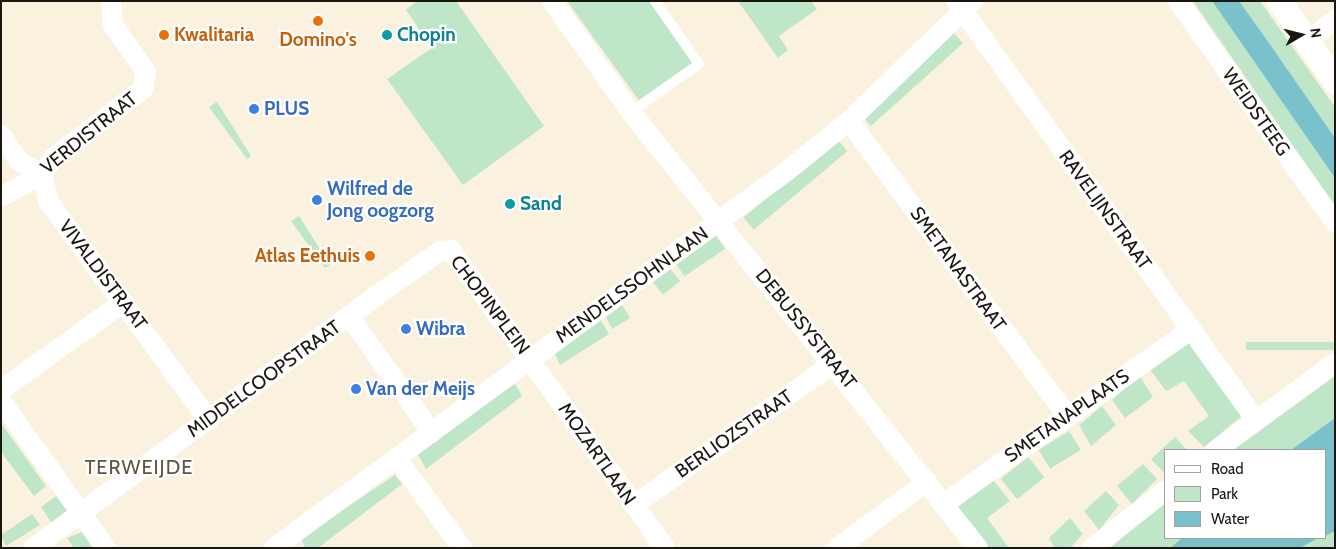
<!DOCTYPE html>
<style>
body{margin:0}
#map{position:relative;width:1336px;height:549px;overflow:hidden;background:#faf1de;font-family:Cabin,sans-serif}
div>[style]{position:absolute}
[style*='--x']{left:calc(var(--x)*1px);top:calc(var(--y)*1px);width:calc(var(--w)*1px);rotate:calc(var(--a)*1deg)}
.green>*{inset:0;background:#c0e6c9;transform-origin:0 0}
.water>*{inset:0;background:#7ac1cc}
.service>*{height:10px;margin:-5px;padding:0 5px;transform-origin:5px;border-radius:5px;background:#fff}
.minor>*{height:20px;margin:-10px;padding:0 10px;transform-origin:10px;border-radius:10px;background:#fff}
.tertiary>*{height:25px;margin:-12.5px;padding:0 12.5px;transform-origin:12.5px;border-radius:12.5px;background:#fff}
.dots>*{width:14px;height:14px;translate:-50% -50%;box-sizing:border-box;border:2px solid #fff;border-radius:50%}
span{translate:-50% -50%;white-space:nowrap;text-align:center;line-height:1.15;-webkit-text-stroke:4.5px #fff;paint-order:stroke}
.food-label{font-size:19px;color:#c56008;font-weight:700}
.left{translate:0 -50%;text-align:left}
.right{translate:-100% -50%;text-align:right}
.culture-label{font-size:19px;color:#0d838f;font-weight:700}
.shop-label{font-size:19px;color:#366cbe;font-weight:700}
.street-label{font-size:19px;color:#1a1610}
.neighbourhood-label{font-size:20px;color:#5c5444;letter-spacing:1px}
.frame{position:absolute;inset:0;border:2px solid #1a1610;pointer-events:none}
.legend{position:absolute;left:1164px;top:449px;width:162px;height:90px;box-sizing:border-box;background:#fff;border:1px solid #a3a29f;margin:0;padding:6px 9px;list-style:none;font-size:15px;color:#1a1610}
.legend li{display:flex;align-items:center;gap:10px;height:25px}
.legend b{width:25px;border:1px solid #a3a29f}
.north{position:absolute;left:1276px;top:10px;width:50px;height:50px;-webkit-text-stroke:4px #fff;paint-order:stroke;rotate:82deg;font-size:14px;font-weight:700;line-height:20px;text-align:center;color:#1a1610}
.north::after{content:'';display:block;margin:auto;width:18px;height:22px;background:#1a1610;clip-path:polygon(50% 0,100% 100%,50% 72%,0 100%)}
</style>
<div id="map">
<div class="green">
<i style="clip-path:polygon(417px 1px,456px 1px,544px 126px,463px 185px,387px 79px,432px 48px,406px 10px)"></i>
<i style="clip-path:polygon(567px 1px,655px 1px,699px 64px,643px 106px)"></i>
<i style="clip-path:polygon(738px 1px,811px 1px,817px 9px,779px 36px,788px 50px,778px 58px)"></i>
<i style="clip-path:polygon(1193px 1px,1212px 1px,1335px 178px,1335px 207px)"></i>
<i style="clip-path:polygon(1239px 1px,1260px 1px,1335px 107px,1335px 138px)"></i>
<i style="left:953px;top:32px;width:15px;height:124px;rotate:48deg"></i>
<i style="clip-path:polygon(217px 102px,251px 156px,247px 159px,209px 107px)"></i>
<i style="left:837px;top:139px;width:16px;height:122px;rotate:50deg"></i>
<i style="clip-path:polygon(299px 216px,330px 265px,325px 268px,291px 221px)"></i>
<i style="left:715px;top:234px;width:18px;height:49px;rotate:56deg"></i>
<i style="left:669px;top:267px;width:18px;height:22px;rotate:52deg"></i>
<i style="clip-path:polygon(622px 305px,630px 318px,612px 329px,606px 317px)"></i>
<i style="clip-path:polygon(600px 319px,609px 334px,560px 365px,554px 352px)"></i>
<i style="left:1335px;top:342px;width:8px;height:89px;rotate:90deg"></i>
<i style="clip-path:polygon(1190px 343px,1243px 415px,1204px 447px,1188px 431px,1209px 416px,1184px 381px,1166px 391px,1149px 368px)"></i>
<i style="clip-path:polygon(1139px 375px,1153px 397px,1125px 418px,1112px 400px)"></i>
<i style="clip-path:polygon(1335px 376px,1335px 418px,1305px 441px,1291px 450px,1233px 450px)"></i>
<i style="clip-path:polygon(514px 382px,522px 396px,426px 469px,417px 453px)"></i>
<i style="clip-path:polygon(1102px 406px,1116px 425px,1091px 446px,1079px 425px)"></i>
<i style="clip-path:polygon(1px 423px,46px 486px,34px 496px,1px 452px)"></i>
<i style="left:1069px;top:431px;width:22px;height:36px;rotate:58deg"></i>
<i style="clip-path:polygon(1175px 437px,1187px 450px,1165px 450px,1165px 474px,1151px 459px)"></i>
<i style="left:1028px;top:457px;width:26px;height:35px;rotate:51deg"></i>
<i style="clip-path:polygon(1143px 464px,1157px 479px,1132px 504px,1117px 486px)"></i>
<i style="clip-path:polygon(395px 475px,402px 484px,318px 548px,305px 548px,301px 538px)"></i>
<i style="clip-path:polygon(993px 480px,1010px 501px,987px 518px,1009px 548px,987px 548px,957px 508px)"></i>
<i style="clip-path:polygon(1106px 491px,1119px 505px,1099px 530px,1084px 511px)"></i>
<i style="clip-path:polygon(59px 494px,74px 513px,53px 525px,41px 507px)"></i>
<i style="clip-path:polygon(1165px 503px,1165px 538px,1182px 538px,1170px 548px,1110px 548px)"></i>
<i style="clip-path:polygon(32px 514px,40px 525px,6px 546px,1px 535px)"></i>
<i style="clip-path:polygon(1070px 518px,1083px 534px,1070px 548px,1054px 548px,1049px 538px)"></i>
<i style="clip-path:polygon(1335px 531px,1335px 548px,1300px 548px,1311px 539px)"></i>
<i style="clip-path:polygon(82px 532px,93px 548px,74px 548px,67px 538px)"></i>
</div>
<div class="water">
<i style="clip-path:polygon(1212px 1px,1239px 1px,1269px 43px,1335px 138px,1335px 178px)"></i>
<i style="clip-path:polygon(1335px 418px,1335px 531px,1325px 536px,1325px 450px,1291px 450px)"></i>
<i style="clip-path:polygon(1182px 538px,1318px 538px,1300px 548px,1170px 548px)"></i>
</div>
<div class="service">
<i style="--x:631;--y:112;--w:83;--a:-35.2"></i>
<i style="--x:699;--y:64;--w:77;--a:-124.9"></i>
</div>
<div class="minor">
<i style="--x:552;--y:1;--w:136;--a:54.6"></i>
<i style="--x:631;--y:112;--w:557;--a:51.48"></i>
<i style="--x:956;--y:1;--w:514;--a:54.42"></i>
<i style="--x:1178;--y:1;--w:272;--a:54.7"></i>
<i style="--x:1307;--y:41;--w:35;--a:-37"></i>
<i style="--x:849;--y:121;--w:367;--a:53.5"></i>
<i style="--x:1;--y:135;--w:33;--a:55"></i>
<i style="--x:20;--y:162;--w:25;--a:29"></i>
<i style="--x:42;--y:174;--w:28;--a:77"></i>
<i style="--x:48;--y:201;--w:272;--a:53.7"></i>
<i style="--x:1;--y:197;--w:47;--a:-29.3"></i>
<i style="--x:42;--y:174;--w:19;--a:-55"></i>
<i style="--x:53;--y:158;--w:113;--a:-37.5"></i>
<i style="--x:143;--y:89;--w:17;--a:-80"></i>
<i style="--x:146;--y:72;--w:57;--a:-125.1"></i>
<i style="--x:113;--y:25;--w:24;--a:-95"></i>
<i style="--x:349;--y:316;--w:143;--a:54.6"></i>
<i style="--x:1;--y:390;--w:151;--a:-35.6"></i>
<i style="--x:1;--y:401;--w:181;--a:54.5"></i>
<i style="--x:1216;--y:450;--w:147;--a:-36.2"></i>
<i style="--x:397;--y:458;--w:111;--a:54.2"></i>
<i style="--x:945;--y:503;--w:300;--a:-35.2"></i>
<i style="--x:634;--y:505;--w:245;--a:-35.4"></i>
<i style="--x:33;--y:548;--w:422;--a:-36.3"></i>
<i style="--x:373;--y:298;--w:82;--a:-35"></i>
<i style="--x:440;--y:251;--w:11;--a:-5"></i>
<i style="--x:451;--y:250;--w:367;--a:54.3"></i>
<i style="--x:274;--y:548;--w:637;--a:-36.31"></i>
<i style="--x:787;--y:171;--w:80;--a:-38.9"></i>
<i style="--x:849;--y:121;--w:173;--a:-44.1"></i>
<i style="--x:837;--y:548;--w:112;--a:-36.3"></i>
<i style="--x:1092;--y:548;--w:93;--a:-38"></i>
</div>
<div class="tertiary">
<i style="--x:1279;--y:1;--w:98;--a:55"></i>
</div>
<div class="dots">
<i style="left:318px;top:21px;background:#e8710a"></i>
<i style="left:164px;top:35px;background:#e8710a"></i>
<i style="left:387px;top:35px;background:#0f9aa8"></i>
<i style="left:254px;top:109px;background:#3f7fe0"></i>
<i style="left:317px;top:200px;background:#3f7fe0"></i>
<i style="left:510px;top:204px;background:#0f9aa8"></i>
<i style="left:370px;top:256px;background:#e8710a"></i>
<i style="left:406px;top:329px;background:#3f7fe0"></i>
<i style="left:356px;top:389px;background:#3f7fe0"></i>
</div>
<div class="food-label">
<span class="left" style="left:174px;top:35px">Kwalitaria</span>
<span style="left:318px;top:40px">Domino's</span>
<span class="right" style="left:360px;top:256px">Atlas Eethuis</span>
</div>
<div class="culture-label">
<span class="left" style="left:397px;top:35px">Chopin</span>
<span class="left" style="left:520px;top:204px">Sand</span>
</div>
<div class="shop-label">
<span class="left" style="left:264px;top:109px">PLUS</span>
<span class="left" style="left:327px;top:200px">Wilfred de<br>Jong oogzorg</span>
<span class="left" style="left:416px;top:329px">Wibra</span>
<span class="left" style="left:366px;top:389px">Van der Meijs</span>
</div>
<div class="street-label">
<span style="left:1256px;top:112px;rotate:55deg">WEIDSTEEG</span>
<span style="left:89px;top:133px;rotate:-39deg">VERDISTRAAT</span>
<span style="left:1105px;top:210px;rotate:54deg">RAVELIJNSTRAAT</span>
<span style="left:958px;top:269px;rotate:54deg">SMETANASTRAAT</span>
<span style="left:103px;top:275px;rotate:53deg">VIVALDISTRAAT</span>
<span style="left:632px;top:285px;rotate:-36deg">MENDELSSOHNLAAN</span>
<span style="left:490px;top:305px;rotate:53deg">CHOPINPLEIN</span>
<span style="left:806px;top:329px;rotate:51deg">DEBUSSYSTRAAT</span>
<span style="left:264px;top:379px;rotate:-36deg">MIDDELCOOPSTRAAT</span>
<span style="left:1067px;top:416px;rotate:-35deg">SMETANAPLAATS</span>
<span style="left:734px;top:434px;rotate:-35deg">BERLIOZSTRAAT</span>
<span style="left:597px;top:454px;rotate:55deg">MOZARTLAAN</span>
</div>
<div class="neighbourhood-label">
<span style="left:139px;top:467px">TERWEIJDE</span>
</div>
<div class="frame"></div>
<ul class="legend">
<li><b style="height:6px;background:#fff"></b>Road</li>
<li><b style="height:14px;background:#c0e6c9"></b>Park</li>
<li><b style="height:14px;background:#7ac1cc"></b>Water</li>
</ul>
<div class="north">N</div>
</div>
